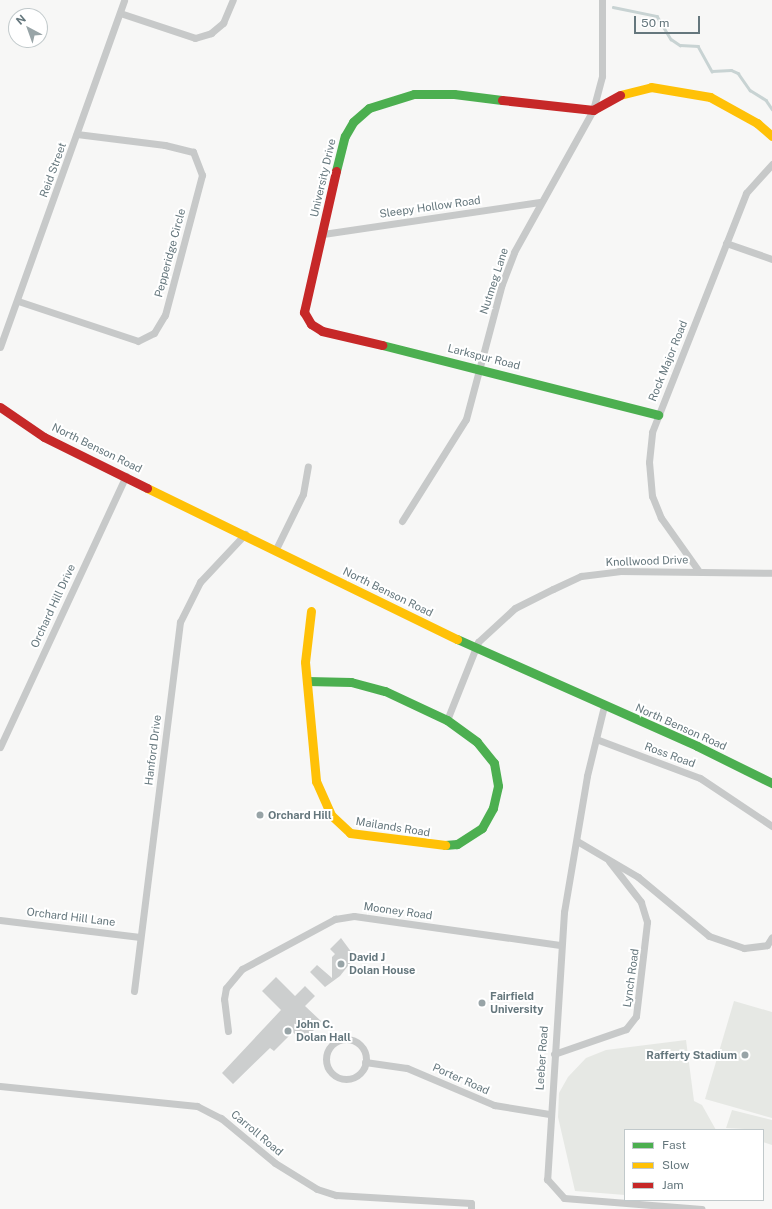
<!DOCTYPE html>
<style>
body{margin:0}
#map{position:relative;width:772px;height:1209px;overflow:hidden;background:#f7f7f6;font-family:"Public Sans",sans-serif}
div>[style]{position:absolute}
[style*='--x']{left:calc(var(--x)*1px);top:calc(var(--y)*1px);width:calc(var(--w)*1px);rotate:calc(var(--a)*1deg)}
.green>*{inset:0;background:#e6e8e4}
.stream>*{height:2.5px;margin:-1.25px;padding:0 1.25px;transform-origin:1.25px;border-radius:1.25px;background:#c8d3d3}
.building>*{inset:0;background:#cccece}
.street>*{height:7px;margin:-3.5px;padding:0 3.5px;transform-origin:3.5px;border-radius:3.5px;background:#c7c9c9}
.street>.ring{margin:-3.5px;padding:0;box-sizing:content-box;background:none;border:7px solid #c7c9c9;border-radius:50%}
.fast>*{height:9px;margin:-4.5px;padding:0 4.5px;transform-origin:4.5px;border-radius:4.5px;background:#4caf50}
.slow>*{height:9px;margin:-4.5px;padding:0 4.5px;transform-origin:4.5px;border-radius:4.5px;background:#ffc107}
.jam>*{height:9px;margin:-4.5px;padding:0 4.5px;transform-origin:4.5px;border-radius:4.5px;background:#c62828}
.dots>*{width:11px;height:11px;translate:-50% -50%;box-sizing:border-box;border:2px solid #fff;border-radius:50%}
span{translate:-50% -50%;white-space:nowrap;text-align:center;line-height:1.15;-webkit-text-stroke:4px #fff;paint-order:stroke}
.street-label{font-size:11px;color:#65777d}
.poi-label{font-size:11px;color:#65777d;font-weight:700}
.left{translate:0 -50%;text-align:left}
.right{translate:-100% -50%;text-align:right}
.legend{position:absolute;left:624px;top:1129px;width:140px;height:72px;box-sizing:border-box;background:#fff;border:1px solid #c1c9cb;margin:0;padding:5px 7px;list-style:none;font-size:12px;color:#65777d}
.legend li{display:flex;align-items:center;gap:8px;height:20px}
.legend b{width:20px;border:1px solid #c1c9cb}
.north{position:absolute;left:8px;top:8px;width:40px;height:40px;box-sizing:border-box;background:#fff;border:1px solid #c1c9cb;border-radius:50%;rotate:319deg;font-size:11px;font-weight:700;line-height:16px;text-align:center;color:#65777d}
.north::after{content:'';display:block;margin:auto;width:14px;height:18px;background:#98a4a7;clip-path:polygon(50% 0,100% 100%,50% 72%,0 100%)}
.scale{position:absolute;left:634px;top:16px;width:66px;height:18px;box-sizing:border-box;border:2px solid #65777d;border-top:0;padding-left:5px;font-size:12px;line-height:14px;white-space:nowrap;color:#65777d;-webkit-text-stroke:3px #fff;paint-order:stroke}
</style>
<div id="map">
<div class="green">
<i style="clip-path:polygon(734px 1001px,772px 1012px,772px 1118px,705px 1099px)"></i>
<i style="clip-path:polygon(686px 1040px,694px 1101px,702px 1105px,716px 1130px,625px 1130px,625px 1195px,575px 1191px,558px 1117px,559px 1093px,568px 1077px,586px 1058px,606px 1050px)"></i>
<i style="clip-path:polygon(732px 1110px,772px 1120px,772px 1145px,763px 1142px,763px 1130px,726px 1128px)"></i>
</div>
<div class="stream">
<i style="--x:613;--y:7;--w:45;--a:11.6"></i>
<i style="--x:657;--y:16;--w:27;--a:59"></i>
<i style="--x:671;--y:39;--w:11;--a:34"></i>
<i style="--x:680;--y:45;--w:18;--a:3"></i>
<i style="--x:698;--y:46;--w:29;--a:61"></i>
<i style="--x:712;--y:71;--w:19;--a:-3"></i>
<i style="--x:731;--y:70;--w:8;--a:23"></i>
<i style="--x:738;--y:73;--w:21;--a:55"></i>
<i style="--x:750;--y:90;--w:19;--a:32"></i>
<i style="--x:766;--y:100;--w:11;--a:56"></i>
</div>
<div class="building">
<i style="clip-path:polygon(341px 938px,355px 957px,340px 976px,325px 987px,310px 972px,317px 965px,332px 978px,332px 957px,335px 954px,330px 949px)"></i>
<i style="clip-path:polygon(276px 977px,295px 996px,305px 986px,315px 996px,305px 1006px,322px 1022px,302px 1042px,293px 1032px,274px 1051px,270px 1048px,233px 1084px,222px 1073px,281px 1010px,262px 991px)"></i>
</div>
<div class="street">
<i style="--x:120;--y:13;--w:79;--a:18.4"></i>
<i style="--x:195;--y:38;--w:17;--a:-17"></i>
<i style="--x:211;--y:33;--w:16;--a:-40"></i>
<i style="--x:223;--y:23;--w:25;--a:-67"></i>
<i style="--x:323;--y:234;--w:219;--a:-8.4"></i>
<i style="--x:726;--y:243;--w:49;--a:19.2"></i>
<i style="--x:18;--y:301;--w:126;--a:18.4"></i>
<i style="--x:138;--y:341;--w:18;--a:-27"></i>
<i style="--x:154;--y:333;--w:21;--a:-59"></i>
<i style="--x:165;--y:315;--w:145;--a:-75.2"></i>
<i style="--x:202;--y:175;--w:25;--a:-111"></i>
<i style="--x:193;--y:152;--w:29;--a:-166"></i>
<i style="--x:165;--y:145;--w:89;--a:-172.9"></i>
<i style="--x:0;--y:347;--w:368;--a:-70.3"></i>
<i style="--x:402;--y:521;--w:120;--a:-57.9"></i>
<i style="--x:466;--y:419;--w:140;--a:-75.1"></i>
<i style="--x:502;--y:284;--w:34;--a:-69"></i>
<i style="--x:514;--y:252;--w:162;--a:-60.9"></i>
<i style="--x:593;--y:110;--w:35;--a:-75"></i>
<i style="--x:602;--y:76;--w:76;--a:-90"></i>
<i style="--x:276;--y:549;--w:61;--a:-63.9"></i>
<i style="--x:303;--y:494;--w:28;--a:-80"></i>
<i style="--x:698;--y:570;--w:64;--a:-125.4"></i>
<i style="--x:661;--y:518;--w:24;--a:-112"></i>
<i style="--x:652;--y:496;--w:34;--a:-95"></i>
<i style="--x:649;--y:462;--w:30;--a:-84"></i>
<i style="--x:652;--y:432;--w:257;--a:-68.5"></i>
<i style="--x:746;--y:193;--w:39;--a:-48"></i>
<i style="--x:604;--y:706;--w:72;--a:103.7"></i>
<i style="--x:587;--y:776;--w:138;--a:99.6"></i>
<i style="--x:564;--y:912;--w:268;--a:93.6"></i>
<i style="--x:547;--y:1179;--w:25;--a:48"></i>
<i style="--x:564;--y:1198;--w:138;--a:4.6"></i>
<i style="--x:447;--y:720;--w:84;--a:-68.3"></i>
<i style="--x:478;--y:642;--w:50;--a:-42.6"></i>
<i style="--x:515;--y:608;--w:42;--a:-26.6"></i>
<i style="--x:553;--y:589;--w:31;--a:-25"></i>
<i style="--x:581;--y:576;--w:38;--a:-7"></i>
<i style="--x:619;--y:571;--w:153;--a:0.7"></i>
<i style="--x:596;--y:739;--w:111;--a:20.6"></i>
<i style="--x:700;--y:778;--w:87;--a:33.7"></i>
<i style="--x:0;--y:747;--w:299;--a:-65.1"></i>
<i style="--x:577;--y:841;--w:71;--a:30.5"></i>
<i style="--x:638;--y:877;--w:92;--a:39.7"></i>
<i style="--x:709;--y:936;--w:37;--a:19"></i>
<i style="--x:744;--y:948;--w:23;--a:-7"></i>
<i style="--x:0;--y:920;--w:141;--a:6.9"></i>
<i style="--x:767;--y:945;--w:9;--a:-58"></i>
<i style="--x:134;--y:991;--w:372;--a:-82.9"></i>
<i style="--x:180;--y:622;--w:45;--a:-63.4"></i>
<i style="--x:200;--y:582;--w:66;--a:-46.8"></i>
<i style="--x:228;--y:1031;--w:32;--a:-97"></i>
<i style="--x:224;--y:999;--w:11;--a:-80"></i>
<i style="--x:226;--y:988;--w:25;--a:-50"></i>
<i style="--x:242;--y:969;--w:106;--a:-28.3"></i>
<i style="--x:335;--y:919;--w:19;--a:-9"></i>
<i style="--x:354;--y:916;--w:208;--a:8"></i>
<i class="ring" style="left:326px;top:1039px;width:33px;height:33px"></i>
<i style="--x:554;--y:1054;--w:76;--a:-19.1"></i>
<i style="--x:626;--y:1029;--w:16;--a:-52"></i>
<i style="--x:636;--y:1016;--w:95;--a:-83.3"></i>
<i style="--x:647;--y:922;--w:21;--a:-107"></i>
<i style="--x:641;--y:902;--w:52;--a:-128"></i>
<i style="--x:365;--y:1062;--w:42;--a:8.1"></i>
<i style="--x:407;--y:1068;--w:95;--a:23"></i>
<i style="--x:494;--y:1105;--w:56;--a:9.3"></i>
<i style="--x:0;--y:1086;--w:198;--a:5.8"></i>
<i style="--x:197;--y:1106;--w:27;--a:27"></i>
<i style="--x:221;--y:1118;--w:70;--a:39.8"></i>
<i style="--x:275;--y:1163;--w:49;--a:31.8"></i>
<i style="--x:317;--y:1189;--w:20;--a:18"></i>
<i style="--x:336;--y:1195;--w:135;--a:3.4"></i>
<i style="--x:471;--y:1203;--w:6;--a:90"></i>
</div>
<div class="fast">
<i style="--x:336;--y:171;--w:36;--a:-76"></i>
<i style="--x:345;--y:136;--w:16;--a:-60"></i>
<i style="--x:353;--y:122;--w:21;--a:-41"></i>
<i style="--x:369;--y:108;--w:47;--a:-17.3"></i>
<i style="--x:414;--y:94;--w:40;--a:0"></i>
<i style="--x:454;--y:94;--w:48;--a:7.1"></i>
<i style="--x:382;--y:345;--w:285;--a:14.2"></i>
<i style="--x:457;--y:639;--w:263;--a:24"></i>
<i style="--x:697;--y:746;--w:84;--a:26.3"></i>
<i style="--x:307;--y:681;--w:44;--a:1.3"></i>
<i style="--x:351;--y:682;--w:35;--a:15"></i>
<i style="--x:385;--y:691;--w:68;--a:25.1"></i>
<i style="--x:447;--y:720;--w:37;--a:36"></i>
<i style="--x:477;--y:742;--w:27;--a:51"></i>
<i style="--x:494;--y:763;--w:23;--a:80"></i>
<i style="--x:498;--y:786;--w:23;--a:103"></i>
<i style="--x:493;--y:808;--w:23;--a:119"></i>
<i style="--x:482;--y:828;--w:30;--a:147"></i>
<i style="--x:457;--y:844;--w:12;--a:175"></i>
</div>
<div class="slow">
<i style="--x:620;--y:95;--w:32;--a:-14"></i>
<i style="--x:651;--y:87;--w:60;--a:9.6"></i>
<i style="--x:710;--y:97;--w:54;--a:29"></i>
<i style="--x:757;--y:123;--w:20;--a:41"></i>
<i style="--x:147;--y:488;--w:345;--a:26"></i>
<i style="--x:311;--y:611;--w:51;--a:96.7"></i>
<i style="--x:305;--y:662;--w:120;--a:84.7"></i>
<i style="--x:316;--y:781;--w:37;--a:66"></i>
<i style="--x:331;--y:815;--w:26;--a:43"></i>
<i style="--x:350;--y:833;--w:96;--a:7.2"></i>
</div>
<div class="jam">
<i style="--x:502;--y:100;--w:92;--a:6.3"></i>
<i style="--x:593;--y:110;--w:31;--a:-29"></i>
<i style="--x:336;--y:171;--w:145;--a:102.8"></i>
<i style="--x:304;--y:312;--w:14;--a:60"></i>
<i style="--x:311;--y:324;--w:13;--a:32"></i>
<i style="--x:322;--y:331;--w:62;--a:13.1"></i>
<i style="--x:0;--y:407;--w:53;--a:34.3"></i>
<i style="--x:44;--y:437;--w:115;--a:26.3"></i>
</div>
<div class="dots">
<i style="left:260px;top:815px;background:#98a4a7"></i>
<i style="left:341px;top:964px;background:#98a4a7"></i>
<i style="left:482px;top:1003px;background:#98a4a7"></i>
<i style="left:288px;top:1031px;background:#98a4a7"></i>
<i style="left:745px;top:1055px;background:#98a4a7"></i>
</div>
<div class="street-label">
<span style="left:53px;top:170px;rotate:-70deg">Reid Street</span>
<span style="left:323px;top:178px;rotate:-77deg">University Drive</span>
<span style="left:430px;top:207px;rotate:-8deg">Sleepy Hollow Road</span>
<span style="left:170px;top:253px;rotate:-75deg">Pepperidge Circle</span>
<span style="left:494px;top:281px;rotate:-72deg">Nutmeg Lane</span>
<span style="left:484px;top:357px;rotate:14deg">Larkspur Road</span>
<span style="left:668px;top:361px;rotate:-68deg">Rock Major Road</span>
<span style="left:97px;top:448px;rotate:26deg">North Benson Road</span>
<span style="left:647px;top:561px;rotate:-2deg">Knollwood Drive</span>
<span style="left:388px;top:592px;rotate:26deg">North Benson Road</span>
<span style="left:53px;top:606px;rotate:-65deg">Orchard Hill Drive</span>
<span style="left:681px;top:727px;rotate:24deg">North Benson Road</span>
<span style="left:153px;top:750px;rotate:-83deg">Hanford Drive</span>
<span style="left:670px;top:755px;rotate:20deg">Ross Road</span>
<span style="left:393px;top:827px;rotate:9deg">Mailands Road</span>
<span style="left:398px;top:911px;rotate:8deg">Mooney Road</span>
<span style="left:71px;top:917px;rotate:7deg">Orchard Hill Lane</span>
<span style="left:631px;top:978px;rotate:-82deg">Lynch Road</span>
<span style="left:542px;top:1058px;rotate:-86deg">Leeber Road</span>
<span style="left:461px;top:1079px;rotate:24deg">Porter Road</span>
<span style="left:257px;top:1133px;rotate:40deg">Carroll Road</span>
</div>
<div class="poi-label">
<span class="left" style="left:268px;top:815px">Orchard Hill</span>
<span class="left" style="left:349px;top:964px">David J<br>Dolan House</span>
<span class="left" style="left:490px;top:1003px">Fairfield<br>University</span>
<span class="left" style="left:296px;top:1031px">John C.<br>Dolan Hall</span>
<span class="right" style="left:737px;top:1055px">Rafferty Stadium</span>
</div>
<ul class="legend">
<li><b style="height:5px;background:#4caf50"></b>Fast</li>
<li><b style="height:5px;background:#ffc107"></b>Slow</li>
<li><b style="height:5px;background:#c62828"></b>Jam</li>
</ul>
<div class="north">N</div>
<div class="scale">50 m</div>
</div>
